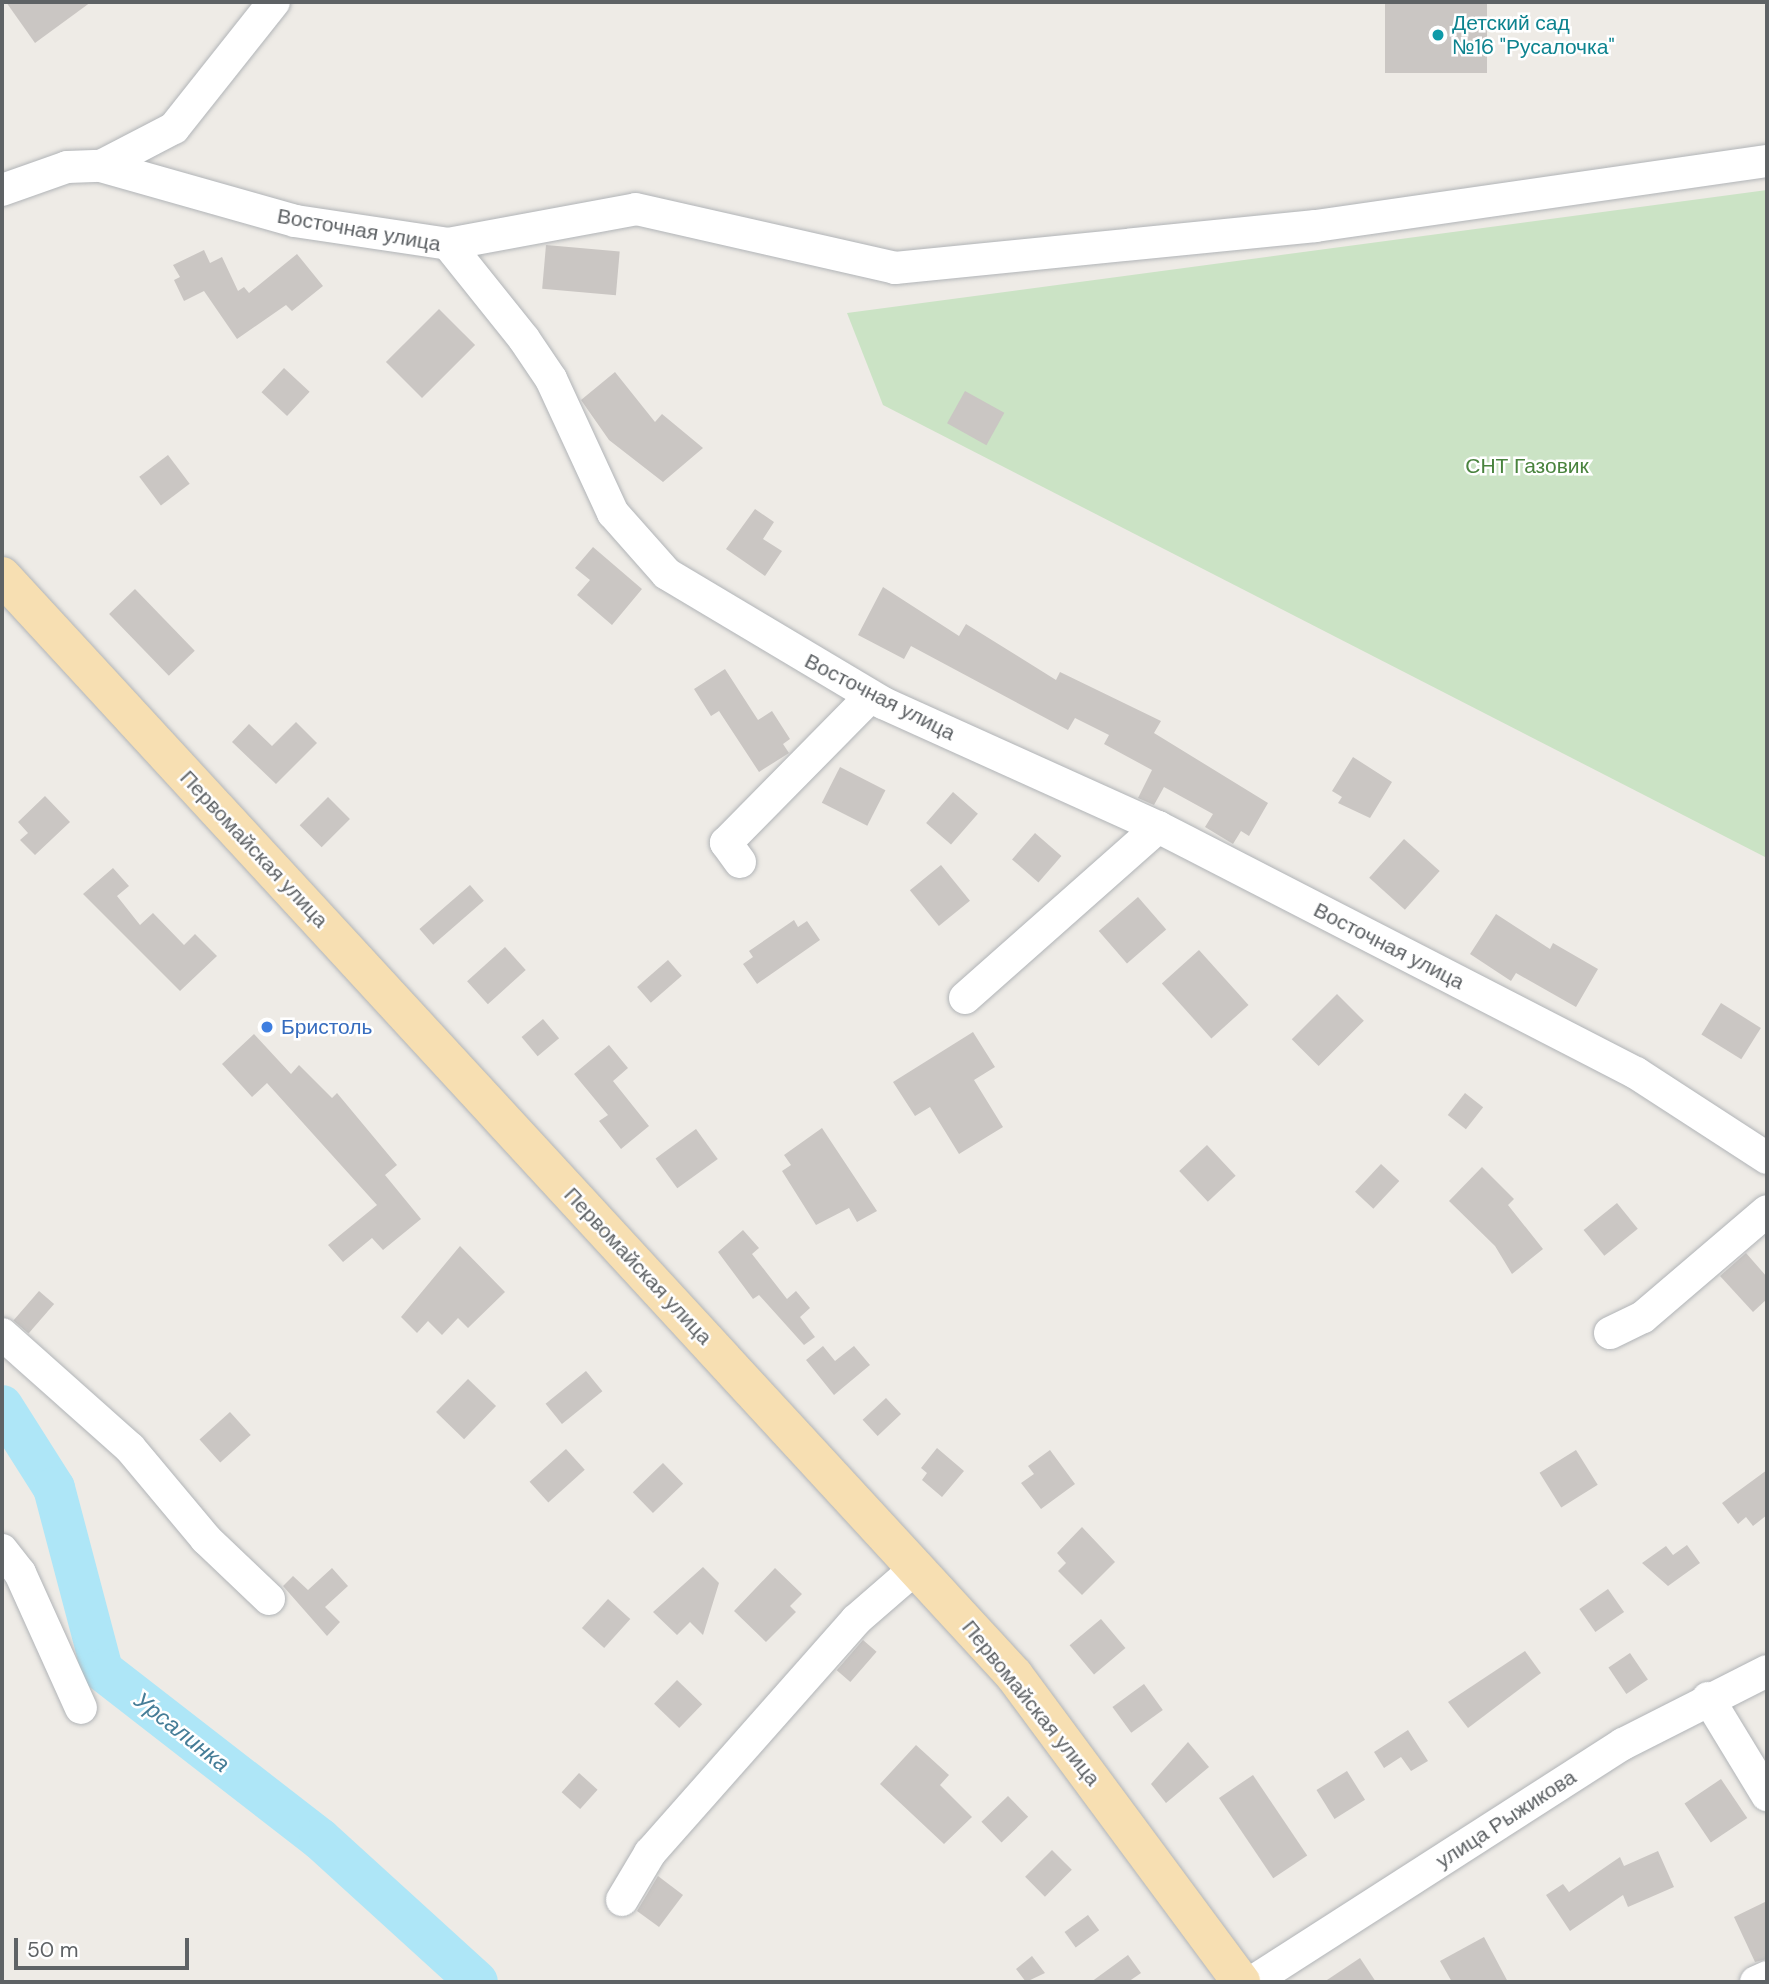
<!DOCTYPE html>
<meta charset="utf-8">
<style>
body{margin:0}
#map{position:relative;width:1769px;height:1984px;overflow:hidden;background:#eeebe6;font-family:"DM Sans",sans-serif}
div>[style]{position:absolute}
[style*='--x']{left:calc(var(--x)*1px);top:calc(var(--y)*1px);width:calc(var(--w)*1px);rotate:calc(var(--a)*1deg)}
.green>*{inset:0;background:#cbe3c5}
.river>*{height:42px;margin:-21px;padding:0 21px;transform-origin:21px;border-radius:21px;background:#aee6f7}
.building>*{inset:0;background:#cac6c3;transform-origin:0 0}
.roads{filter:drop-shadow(0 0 2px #b1b4b7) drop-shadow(0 0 2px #b1b4b7)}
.minor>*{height:32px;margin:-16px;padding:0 16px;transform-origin:16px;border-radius:16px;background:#fff}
.major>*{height:38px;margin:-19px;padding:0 19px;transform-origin:19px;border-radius:19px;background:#f7dfb2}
.dots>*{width:19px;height:19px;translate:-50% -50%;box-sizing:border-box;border:4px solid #fff;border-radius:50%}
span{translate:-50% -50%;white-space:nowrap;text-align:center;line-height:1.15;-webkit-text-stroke:5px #fff;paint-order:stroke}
.culture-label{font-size:21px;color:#0d838f}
.left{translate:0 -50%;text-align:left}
.street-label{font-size:21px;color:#5e6265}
.park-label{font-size:21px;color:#49833e}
.shop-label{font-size:21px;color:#366cbe}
.water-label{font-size:23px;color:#457d97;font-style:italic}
.frame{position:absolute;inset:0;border:4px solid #5e6265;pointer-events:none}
.scale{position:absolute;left:14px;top:1938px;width:175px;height:32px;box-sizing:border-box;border:4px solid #5e6265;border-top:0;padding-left:9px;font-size:21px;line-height:24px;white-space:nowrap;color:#5e6265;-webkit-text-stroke:5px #fff;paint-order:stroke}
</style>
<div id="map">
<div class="green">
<i style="clip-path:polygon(1767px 190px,1767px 858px,883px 405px,847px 313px)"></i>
</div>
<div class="river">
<i style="--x:2;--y:1406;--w:97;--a:57.6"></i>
<i style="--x:54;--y:1488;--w:188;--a:75.2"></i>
<i style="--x:102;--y:1670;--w:276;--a:37.8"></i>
<i style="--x:320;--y:1839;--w:212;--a:42.3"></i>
</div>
<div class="building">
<i style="clip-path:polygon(6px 2px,91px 2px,35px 43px)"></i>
<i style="left:1385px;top:2px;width:102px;height:71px"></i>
<i style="left:546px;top:245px;width:74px;height:44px;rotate:5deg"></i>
<i style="clip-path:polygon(204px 250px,210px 263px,222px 257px,238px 291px,244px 287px,249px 293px,297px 254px,323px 286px,292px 311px,286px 305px,237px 339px,204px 291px,184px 301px,174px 280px,180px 277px,173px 265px)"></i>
<i style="left:439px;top:309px;width:51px;height:75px;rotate:45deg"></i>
<i style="left:284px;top:368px;width:35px;height:33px;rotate:43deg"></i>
<i style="clip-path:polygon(615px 372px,655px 422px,662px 414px,703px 448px,663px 482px,609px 440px,581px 400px)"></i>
<i style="left:965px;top:391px;width:45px;height:37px;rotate:29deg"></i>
<i style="left:168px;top:455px;width:36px;height:36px;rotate:53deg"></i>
<i style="clip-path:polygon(755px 509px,774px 522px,763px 539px,782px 551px,765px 576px,726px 549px)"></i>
<i style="clip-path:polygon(593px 547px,642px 589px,612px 625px,577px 595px,590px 580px,575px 568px)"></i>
<i style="clip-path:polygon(883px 587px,959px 636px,966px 624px,1056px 680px,1060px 672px,1161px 721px,1154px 733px,1268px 803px,1249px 836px,1241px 831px,1233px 844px,1205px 827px,1213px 814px,1164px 787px,1154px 805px,1138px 798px,1152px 770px,1104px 744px,1109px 735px,1075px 718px,1068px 730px,911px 646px,904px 659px,858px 635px)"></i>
<i style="left:135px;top:589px;width:86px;height:36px;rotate:46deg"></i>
<i style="clip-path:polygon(725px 669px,758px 720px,772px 711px,790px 739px,783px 744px,789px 753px,759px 772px,719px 711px,711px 716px,694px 689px)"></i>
<i style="clip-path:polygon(296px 722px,317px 743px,276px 784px,232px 742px,249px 724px,272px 746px)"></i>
<i style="clip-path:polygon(1353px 757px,1392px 782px,1370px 818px,1338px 803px,1342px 797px,1332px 791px)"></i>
<i style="left:840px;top:767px;width:51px;height:40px;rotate:27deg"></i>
<i style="left:953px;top:792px;width:33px;height:41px;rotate:41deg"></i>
<i style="clip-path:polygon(45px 796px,70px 822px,35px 855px,20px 840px,28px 833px,18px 822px)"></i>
<i style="left:328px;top:797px;width:31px;height:40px;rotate:45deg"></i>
<i style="left:1035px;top:833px;width:35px;height:35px;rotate:41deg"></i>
<i style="left:1404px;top:839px;width:48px;height:52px;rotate:42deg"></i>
<i style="left:941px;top:865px;width:46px;height:40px;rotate:51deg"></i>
<i style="clip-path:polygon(113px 868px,129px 886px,117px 896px,140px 925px,153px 913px,184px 945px,195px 934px,217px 956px,180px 991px,83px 894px)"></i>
<i style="left:470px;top:885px;width:21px;height:67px;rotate:49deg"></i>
<i style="left:1138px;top:897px;width:43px;height:52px;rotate:49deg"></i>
<i style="clip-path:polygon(1496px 914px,1550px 949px,1553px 943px,1598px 969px,1576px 1007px,1516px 973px,1511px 981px,1470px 954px)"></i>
<i style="clip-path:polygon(794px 920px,798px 927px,807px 921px,820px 940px,757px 984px,743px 964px,753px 957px,749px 951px)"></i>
<i style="left:505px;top:947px;width:31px;height:51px;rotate:48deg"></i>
<i style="left:1199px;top:950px;width:74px;height:50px;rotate:48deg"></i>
<i style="left:668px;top:960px;width:21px;height:41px;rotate:49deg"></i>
<i style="left:1337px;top:994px;width:38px;height:64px;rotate:45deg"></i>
<i style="left:1721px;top:1003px;width:47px;height:37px;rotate:32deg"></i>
<i style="left:543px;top:1019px;width:25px;height:28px;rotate:50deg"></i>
<i style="clip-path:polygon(973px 1032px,995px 1067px,974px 1080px,1003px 1127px,959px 1154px,930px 1107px,915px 1116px,893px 1082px)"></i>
<i style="clip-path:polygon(254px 1034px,291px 1074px,299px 1065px,332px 1098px,337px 1093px,397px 1165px,385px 1175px,421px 1219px,383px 1250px,372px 1238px,343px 1262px,328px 1245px,377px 1205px,267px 1083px,252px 1097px,222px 1064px)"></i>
<i style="clip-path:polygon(609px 1045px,628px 1068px,613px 1081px,649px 1126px,621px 1149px,599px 1121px,608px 1115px,574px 1074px)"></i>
<i style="left:1465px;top:1093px;width:23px;height:28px;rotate:38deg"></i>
<i style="clip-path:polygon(822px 1128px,877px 1211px,857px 1222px,849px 1208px,816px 1225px,782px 1171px,791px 1165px,784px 1155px)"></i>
<i style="left:696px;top:1129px;width:37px;height:50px;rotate:54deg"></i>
<i style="left:1207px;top:1145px;width:42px;height:38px;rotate:47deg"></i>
<i style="left:1381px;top:1164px;width:25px;height:38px;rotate:43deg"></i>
<i style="clip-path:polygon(1482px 1167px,1514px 1199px,1508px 1205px,1543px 1249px,1512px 1274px,1495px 1246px,1449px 1201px)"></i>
<i style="left:1617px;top:1203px;width:33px;height:43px;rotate:51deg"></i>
<i style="clip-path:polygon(743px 1230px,759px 1248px,752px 1254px,787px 1299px,796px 1291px,810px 1308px,800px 1317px,815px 1337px,804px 1345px,759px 1295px,753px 1299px,718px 1252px)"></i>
<i style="clip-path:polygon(460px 1246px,505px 1292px,468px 1328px,458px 1318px,442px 1335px,428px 1321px,417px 1333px,401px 1317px)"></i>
<i style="clip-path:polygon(1746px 1253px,1767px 1277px,1767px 1299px,1753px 1312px,1720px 1276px)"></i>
<i style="left:39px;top:1291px;width:20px;height:39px;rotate:41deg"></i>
<i style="clip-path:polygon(823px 1346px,835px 1361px,854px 1346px,870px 1365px,834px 1395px,806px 1360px)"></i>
<i style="left:586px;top:1371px;width:26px;height:52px;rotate:51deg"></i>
<i style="left:468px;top:1379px;width:39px;height:46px;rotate:44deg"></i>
<i style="left:886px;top:1398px;width:22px;height:32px;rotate:47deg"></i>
<i style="left:230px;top:1412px;width:31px;height:41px;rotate:48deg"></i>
<i style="clip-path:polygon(937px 1448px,964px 1471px,942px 1497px,922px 1480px,927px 1473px,921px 1468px)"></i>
<i style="left:566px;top:1449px;width:28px;height:49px;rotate:48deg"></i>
<i style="clip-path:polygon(1050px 1450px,1075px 1484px,1041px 1509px,1021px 1483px,1034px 1474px,1028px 1466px)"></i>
<i style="left:1576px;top:1450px;width:41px;height:43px;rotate:58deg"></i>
<i style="left:663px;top:1463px;width:29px;height:42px;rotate:46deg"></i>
<i style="clip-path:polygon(1767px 1470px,1767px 1515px,1753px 1526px,1746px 1517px,1738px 1524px,1722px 1503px)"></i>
<i style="clip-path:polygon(1082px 1527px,1115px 1562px,1082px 1595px,1058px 1571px,1066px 1563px,1057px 1553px)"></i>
<i style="clip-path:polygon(1687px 1545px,1700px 1563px,1668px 1586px,1642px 1563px,1666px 1546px,1673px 1555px)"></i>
<i style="clip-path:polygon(703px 1567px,719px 1583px,703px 1635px,690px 1622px,677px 1635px,653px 1612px)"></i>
<i style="clip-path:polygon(332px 1568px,348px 1586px,325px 1607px,340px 1622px,327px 1636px,283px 1586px,293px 1576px,308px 1590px)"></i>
<i style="clip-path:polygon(775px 1568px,802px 1594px,790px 1606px,796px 1612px,766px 1642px,734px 1611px)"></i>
<i style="left:1608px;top:1589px;width:28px;height:35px;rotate:55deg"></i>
<i style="left:608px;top:1599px;width:30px;height:39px;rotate:42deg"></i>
<i style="left:1101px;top:1619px;width:38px;height:41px;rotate:50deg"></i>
<i style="left:863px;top:1640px;width:18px;height:40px;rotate:41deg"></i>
<i style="clip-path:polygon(1525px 1651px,1541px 1673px,1468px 1728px,1448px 1702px)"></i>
<i style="left:1630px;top:1653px;width:32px;height:26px;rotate:56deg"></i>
<i style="left:677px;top:1680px;width:35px;height:33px;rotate:44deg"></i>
<i style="left:1144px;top:1684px;width:32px;height:39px;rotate:54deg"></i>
<i style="clip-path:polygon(1408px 1730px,1428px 1761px,1411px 1771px,1401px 1757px,1384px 1768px,1374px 1752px)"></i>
<i style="clip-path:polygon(1188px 1742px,1209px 1767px,1166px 1803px,1151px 1784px)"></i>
<i style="clip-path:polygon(916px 1745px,949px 1775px,940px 1785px,972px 1817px,944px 1844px,880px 1784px)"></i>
<i style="left:1347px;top:1771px;width:34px;height:36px;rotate:58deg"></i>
<i style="left:579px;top:1773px;width:25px;height:26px;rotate:42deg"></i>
<i style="left:1253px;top:1775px;width:97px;height:41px;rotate:56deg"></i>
<i style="left:1721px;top:1779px;width:47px;height:44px;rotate:56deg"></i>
<i style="left:1008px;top:1796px;width:29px;height:37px;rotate:46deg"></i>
<i style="left:1052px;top:1850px;width:28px;height:38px;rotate:45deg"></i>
<i style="clip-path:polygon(1658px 1851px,1674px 1887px,1628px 1907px,1623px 1895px,1570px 1931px,1546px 1895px,1563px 1884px,1569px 1892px,1620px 1857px,1624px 1866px)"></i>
<i style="clip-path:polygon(658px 1876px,683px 1895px,659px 1927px,637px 1911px)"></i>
<i style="clip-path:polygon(1767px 1901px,1767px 1959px,1755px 1962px,1734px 1917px)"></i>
<i style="left:1088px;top:1915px;width:19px;height:29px;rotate:54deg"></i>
<i style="clip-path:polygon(1484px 1937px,1508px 1982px,1452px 1982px,1440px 1961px)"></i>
<i style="clip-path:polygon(1128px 1955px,1141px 1973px,1128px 1982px,1091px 1982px)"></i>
<i style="clip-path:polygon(1032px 1956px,1045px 1973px,1026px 1982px,1016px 1969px)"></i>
<i style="clip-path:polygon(1360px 1958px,1376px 1982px,1324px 1982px)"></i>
</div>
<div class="roads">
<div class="minor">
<i style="--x:101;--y:166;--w:202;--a:15.8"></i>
<i style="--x:295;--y:221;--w:155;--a:8.5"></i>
<i style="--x:448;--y:244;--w:122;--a:51.3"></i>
<i style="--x:524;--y:339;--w:48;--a:56"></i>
<i style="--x:551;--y:379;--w:148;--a:65.2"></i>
<i style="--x:613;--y:513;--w:81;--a:48.5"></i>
<i style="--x:667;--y:574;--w:252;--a:30.8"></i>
<i style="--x:883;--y:703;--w:302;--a:24.3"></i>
<i style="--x:1158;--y:827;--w:538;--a:27.23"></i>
<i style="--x:1636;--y:1073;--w:156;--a:33"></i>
<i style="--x:2;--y:190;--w:69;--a:-19.5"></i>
<i style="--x:67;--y:167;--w:34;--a:-2"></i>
<i style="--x:101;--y:166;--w:82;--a:-27.5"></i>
<i style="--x:174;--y:128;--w:161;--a:-51.6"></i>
<i style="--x:448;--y:244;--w:191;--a:-10.5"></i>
<i style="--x:636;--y:209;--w:266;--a:12.8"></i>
<i style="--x:895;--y:268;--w:423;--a:-5.7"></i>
<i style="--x:1316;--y:226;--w:456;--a:-8.2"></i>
<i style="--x:740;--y:862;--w:24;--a:-126"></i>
<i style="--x:726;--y:843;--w:206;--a:-45.4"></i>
<i style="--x:965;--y:998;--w:258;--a:-41.5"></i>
<i style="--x:1610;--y:1333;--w:37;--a:-26"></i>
<i style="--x:1643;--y:1317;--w:163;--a:-40.5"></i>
<i style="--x:2;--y:1334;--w:171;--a:41.7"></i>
<i style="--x:130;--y:1448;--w:119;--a:50.1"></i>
<i style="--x:206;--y:1539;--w:87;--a:43.6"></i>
<i style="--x:2;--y:1550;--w:29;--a:52"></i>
<i style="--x:20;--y:1573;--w:148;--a:65.7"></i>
<i style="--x:1708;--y:1698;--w:114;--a:58.7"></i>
<i style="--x:622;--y:1900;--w:55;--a:-59.2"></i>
<i style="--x:650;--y:1853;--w:311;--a:-48.5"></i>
<i style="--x:856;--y:1620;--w:79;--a:-40.9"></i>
<i style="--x:1252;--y:1982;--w:441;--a:-32.7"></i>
<i style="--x:1623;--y:1744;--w:161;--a:-26.9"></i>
<i style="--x:1756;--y:1982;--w:12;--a:-24"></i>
</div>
<div class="major">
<i style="--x:2;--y:576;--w:1494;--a:47.36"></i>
<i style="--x:1014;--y:1675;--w:382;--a:53.5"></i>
</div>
</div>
<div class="dots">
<i style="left:1438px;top:35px;background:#0f9aa8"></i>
<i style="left:267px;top:1027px;background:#3f7fe0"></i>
</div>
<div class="culture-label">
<span class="left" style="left:1452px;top:35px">Детский сад<br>№16 "Русалочка"</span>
</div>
<div class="street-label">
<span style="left:359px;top:230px;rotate:10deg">Восточная улица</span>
<span style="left:880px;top:697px;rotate:27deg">Восточная улица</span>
<span style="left:254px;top:849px;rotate:47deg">Первомайская улица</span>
<span style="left:1389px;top:946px;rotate:27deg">Восточная улица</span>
<span style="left:638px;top:1266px;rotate:47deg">Первомайская улица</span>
<span style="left:1031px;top:1703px;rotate:51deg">Первомайская улица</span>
<span style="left:1506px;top:1819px;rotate:-33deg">улица Рыжикова</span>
</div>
<div class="park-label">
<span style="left:1527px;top:466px">СНТ Газовик</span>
</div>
<div class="shop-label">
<span class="left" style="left:281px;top:1027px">Бристоль</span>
</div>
<div class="water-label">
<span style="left:182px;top:1732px;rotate:38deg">Урсалинка</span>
</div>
<div class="frame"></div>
<div class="scale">50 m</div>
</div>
